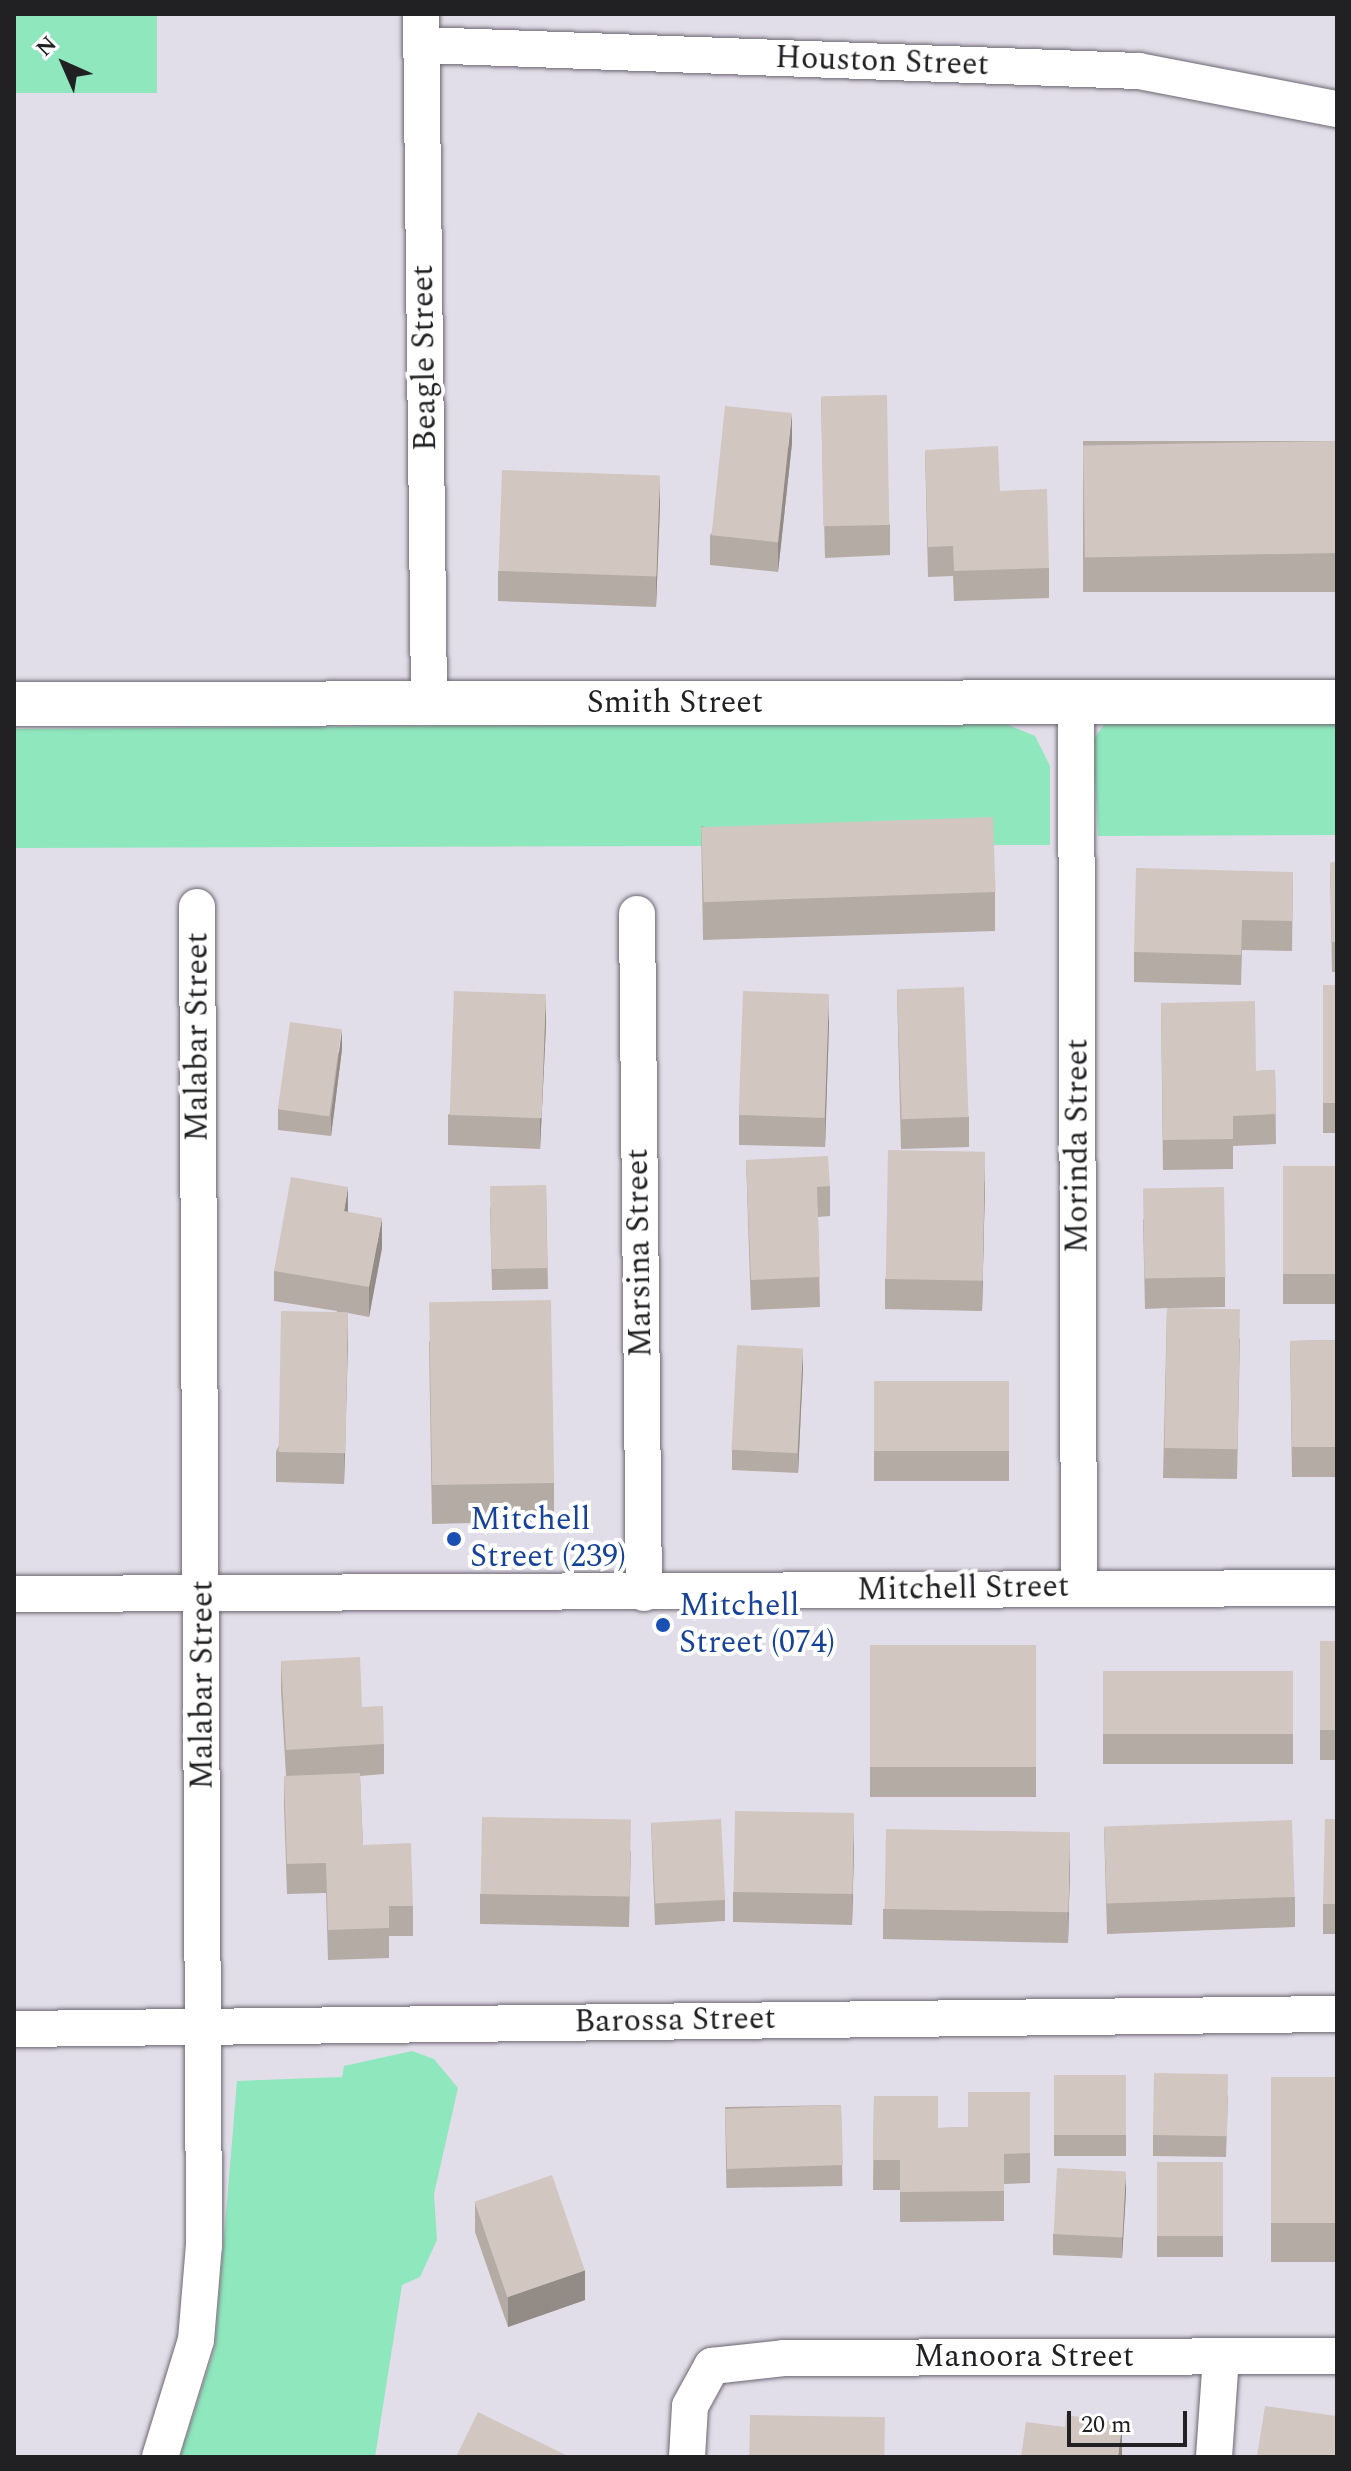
<!DOCTYPE html>
<style>
body{margin:0}
#map{position:relative;width:1351px;height:2471px;overflow:hidden;background:#e2dee9;font-family:Spectral,serif}
div>[style]{position:absolute}
[style*='--x']{left:calc(var(--x)*1px);top:calc(var(--y)*1px);width:calc(var(--w)*1px);rotate:calc(var(--a)*1deg)}
.green>*{inset:0;background:#8fe7bd;transform-origin:0 0}
.roads{filter:drop-shadow(0 0 2px #6c6872) drop-shadow(0 0 2px #6c6872)}
.minor>*{height:36px;margin:-18px;padding:0 18px;transform-origin:18px;border-radius:18px;background:#fff}
.tertiary>*{height:44px;margin:-22px;padding:0 22px;transform-origin:22px;border-radius:22px;background:#fff}
.wall>*{inset:0;background:#b4aba5;transform-origin:0 0}
.shaded-wall>*{inset:0;background:#928b86}
.building>*{inset:0;background:#d1c7c0;transform-origin:0 0}
.dots>*{width:22px;height:22px;translate:-50% -50%;box-sizing:border-box;border:4px solid #fff;border-radius:50%}
span{translate:-50% -50%;white-space:nowrap;text-align:center;line-height:1.15;-webkit-text-stroke:8px #fff;paint-order:stroke}
.street-label{font-size:32px;color:#212023}
.transit-label{font-size:32px;color:#164399}
.left{translate:0 -50%;text-align:left}
.frame{position:absolute;inset:0;border:16px solid #212023;pointer-events:none}
.north{position:absolute;left:24px;top:24px;width:80px;height:80px;-webkit-text-stroke:6px #fff;paint-order:stroke;rotate:315deg;font-size:22px;font-weight:700;line-height:32px;text-align:center;color:#212023}
.north::after{content:'';display:block;margin:auto;width:28px;height:36px;background:#212023;clip-path:polygon(50% 0,100% 100%,50% 72%,0 100%)}
.scale{position:absolute;left:1067px;top:2411px;width:120px;height:36px;box-sizing:border-box;border:4px solid #212023;border-top:0;padding-left:10px;font-size:24px;line-height:28px;white-space:nowrap;color:#212023;-webkit-text-stroke:6px #fff;paint-order:stroke}
</style>
<div id="map">
<div class="green">
<i style="left:14px;top:14px;width:143px;height:79px"></i>
<i style="clip-path:polygon(1001px 722px,1035px 736px,1050px 766px,1050px 845px,14px 848px,14px 729px)"></i>
<i style="clip-path:polygon(1105px 723px,1337px 723px,1337px 835px,1098px 836px,1093px 740px)"></i>
<i style="clip-path:polygon(412px 2051px,434px 2059px,458px 2088px,434px 2194px,437px 2240px,420px 2277px,402px 2285px,375px 2457px,180px 2457px,215px 2347px,237px 2081px,342px 2077px,344px 2066px)"></i>
</div>
<div class="roads">
<div class="minor">
<i style="--x:421;--y:14;--w:688;--a:89.33"></i>
<i style="--x:422;--y:45;--w:717;--a:2.08"></i>
<i style="--x:1139;--y:71;--w:202;--a:10.9"></i>
<i style="--x:1076;--y:704;--w:884;--a:89.81"></i>
<i style="--x:637;--y:914;--w:679;--a:89.41"></i>
<i style="--x:14;--y:1594;--w:1323;--a:-0.26"></i>
<i style="--x:14;--y:2029;--w:1323;--a:-0.65"></i>
<i style="--x:160;--y:2457;--w:122;--a:-72.9"></i>
<i style="--x:196;--y:2340;--w:95;--a:-85.2"></i>
<i style="--x:204;--y:2245;--w:1338;--a:-90.3"></i>
<i style="--x:687;--y:2457;--w:51;--a:-86.6"></i>
<i style="--x:690;--y:2406;--w:46;--a:-61.2"></i>
<i style="--x:712;--y:2366;--w:72;--a:-6.3"></i>
<i style="--x:784;--y:2358;--w:553;--a:-0.21"></i>
<i style="--x:1214;--y:2457;--w:101;--a:-86"></i>
</div>
<div class="tertiary">
<i style="--x:14;--y:704;--w:1323;--a:-0.09"></i>
</div>
</div>
<div class="wall">
<i style="clip-path:polygon(821px 397px,890px 525px,890px 555px,825px 558px)"></i>
<i style="left:1335px;top:441px;width:151px;height:252px;rotate:90deg"></i>
<i style="clip-path:polygon(792px 443px,778px 572px,710px 565px,710px 535px)"></i>
<i style="clip-path:polygon(925px 450px,1000px 491px,1049px 568px,1049px 598px,954px 601px,953px 576px,928px 577px)"></i>
<i style="clip-path:polygon(660px 506px,656px 607px,498px 601px,498px 571px)"></i>
<i style="clip-path:polygon(701px 826px,995px 892px,995px 931px,703px 940px)"></i>
<i style="clip-path:polygon(1337px 862px,1337px 972px,1332px 972px,1330px 863px)"></i>
<i style="clip-path:polygon(1293px 872px,1292px 951px,1242px 950px,1241px 985px,1134px 982px,1134px 952px)"></i>
<i style="left:1323px;top:985px;width:14px;height:148px"></i>
<i style="clip-path:polygon(897px 990px,969px 1117px,969px 1147px,901px 1149px)"></i>
<i style="clip-path:polygon(1161px 1003px,1256px 1071px,1275px 1070px,1276px 1144px,1233px 1146px,1233px 1169px,1163px 1170px)"></i>
<i style="clip-path:polygon(829px 1024px,825px 1147px,739px 1145px,739px 1115px)"></i>
<i style="clip-path:polygon(546px 1025px,540px 1149px,448px 1145px,448px 1115px)"></i>
<i style="clip-path:polygon(342px 1049px,331px 1136px,278px 1130px,278px 1109px)"></i>
<i style="clip-path:polygon(746px 1160px,830px 1186px,830px 1216px,818px 1217px,820px 1307px,751px 1310px)"></i>
<i style="left:1337px;top:1166px;width:138px;height:54px;rotate:90deg"></i>
<i style="clip-path:polygon(985px 1182px,982px 1311px,885px 1309px,885px 1279px)"></i>
<i style="clip-path:polygon(546px 1185px,548px 1289px,492px 1290px,490px 1207px)"></i>
<i style="clip-path:polygon(348px 1212px,382px 1248px,369px 1317px,348px 1313px,344px 1484px,276px 1482px,276px 1452px,337px 1311px,274px 1301px,274px 1271px)"></i>
<i style="clip-path:polygon(1143px 1219px,1225px 1277px,1225px 1307px,1171px 1308px,1240px 1339px,1237px 1479px,1163px 1478px,1167px 1308px,1145px 1309px)"></i>
<i style="clip-path:polygon(1337px 1325px,1337px 1477px,1292px 1477px,1290px 1341px,1336px 1340px)"></i>
<i style="clip-path:polygon(429px 1341px,554px 1483px,554px 1521px,432px 1524px)"></i>
<i style="clip-path:polygon(803px 1368px,798px 1473px,732px 1470px,732px 1450px)"></i>
<i style="left:874px;top:1381px;width:135px;height:100px"></i>
<i style="left:1337px;top:1641px;width:119px;height:17px;rotate:90deg"></i>
<i style="left:870px;top:1645px;width:166px;height:152px"></i>
<i style="clip-path:polygon(281px 1661px,362px 1707px,384px 1744px,384px 1774px,360px 1776px,363px 1845px,413px 1906px,413px 1936px,389px 1936px,389px 1958px,328px 1960px,326px 1893px,287px 1894px,284px 1806px,284px 1776px,286px 1776px,281px 1691px)"></i>
<i style="left:1293px;top:1671px;width:93px;height:190px;rotate:90deg"></i>
<i style="clip-path:polygon(1337px 1819px,1337px 1934px,1323px 1934px,1323px 1904px)"></i>
<i style="clip-path:polygon(651px 1823px,725px 1900px,725px 1921px,655px 1925px)"></i>
<i style="clip-path:polygon(1104px 1828px,1295px 1897px,1295px 1927px,1107px 1934px)"></i>
<i style="clip-path:polygon(854px 1844px,852px 1925px,733px 1922px,733px 1892px)"></i>
<i style="clip-path:polygon(631px 1851px,629px 1927px,480px 1924px,480px 1894px)"></i>
<i style="clip-path:polygon(1070px 1863px,1068px 1943px,883px 1939px,883px 1909px)"></i>
<i style="left:1126px;top:2075px;width:81px;height:72px;rotate:90deg"></i>
<i style="left:1337px;top:2077px;width:185px;height:66px;rotate:90deg"></i>
<i style="clip-path:polygon(1030px 2092px,1030px 2183px,1004px 2184px,1004px 2221px,900px 2222px,900px 2190px,873px 2190px,874px 2096px,938px 2128px,968px 2127px)"></i>
<i style="clip-path:polygon(1228px 2095px,1226px 2157px,1153px 2156px,1153px 2135px)"></i>
<i style="left:841px;top:2105px;width:81px;height:116px;rotate:89deg"></i>
<i style="left:1157px;top:2162px;width:66px;height:95px"></i>
<i style="clip-path:polygon(1126px 2192px,1122px 2258px,1053px 2255px,1053px 2234px)"></i>
<i style="clip-path:polygon(475px 2202px,585px 2300px,508px 2327px,475px 2232px)"></i>
</div>
<div class="shaded-wall">
<i style="clip-path:polygon(792px 413px,792px 443px,778px 572px,778px 542px)"></i>
<i style="clip-path:polygon(660px 476px,660px 506px,656px 607px,656px 577px)"></i>
<i style="clip-path:polygon(829px 994px,829px 1024px,825px 1147px,825px 1117px)"></i>
<i style="clip-path:polygon(546px 995px,546px 1025px,540px 1149px,540px 1119px)"></i>
<i style="clip-path:polygon(342px 1029px,342px 1049px,331px 1136px,331px 1115px)"></i>
<i style="clip-path:polygon(985px 1152px,985px 1182px,982px 1311px,982px 1281px)"></i>
<i style="clip-path:polygon(348px 1187px,348px 1217px,344px 1211px)"></i>
<i style="clip-path:polygon(382px 1218px,382px 1248px,369px 1317px,369px 1287px)"></i>
<i style="clip-path:polygon(348px 1312px,348px 1342px,344px 1484px,344px 1454px)"></i>
<i style="clip-path:polygon(803px 1348px,803px 1368px,798px 1473px,798px 1452px)"></i>
<i style="clip-path:polygon(854px 1814px,854px 1844px,852px 1925px,852px 1895px)"></i>
<i style="clip-path:polygon(1070px 1833px,1070px 1863px,1068px 1943px,1068px 1913px)"></i>
<i style="clip-path:polygon(1126px 2172px,1126px 2192px,1122px 2258px,1122px 2237px)"></i>
<i style="clip-path:polygon(585px 2270px,585px 2300px,508px 2327px,508px 2297px)"></i>
<i style="clip-path:polygon(1122px 2423px,1122px 2457px,1118px 2457px)"></i>
</div>
<div class="building">
<i style="left:887px;top:395px;width:130px;height:66px;rotate:89deg"></i>
<i style="left:725px;top:406px;width:67px;height:130px;rotate:6deg"></i>
<i style="left:1335px;top:441px;width:112px;height:252px;rotate:89deg"></i>
<i style="clip-path:polygon(998px 446px,1000px 491px,1047px 489px,1049px 568px,954px 571px,953px 546px,928px 547px,925px 450px)"></i>
<i style="left:502px;top:470px;width:158px;height:101px;rotate:2deg"></i>
<i style="left:993px;top:817px;width:75px;height:292px;rotate:88deg"></i>
<i style="clip-path:polygon(1337px 862px,1337px 942px,1332px 942px,1330px 863px)"></i>
<i style="clip-path:polygon(1136px 868px,1293px 872px,1292px 921px,1242px 920px,1241px 955px,1134px 952px)"></i>
<i style="left:1323px;top:985px;width:14px;height:118px"></i>
<i style="left:964px;top:987px;width:130px;height:67px;rotate:88deg"></i>
<i style="left:454px;top:991px;width:92px;height:124px;rotate:2deg"></i>
<i style="left:743px;top:991px;width:86px;height:124px;rotate:2deg"></i>
<i style="clip-path:polygon(1255px 1001px,1256px 1071px,1275px 1070px,1276px 1114px,1233px 1116px,1233px 1139px,1163px 1140px,1161px 1003px)"></i>
<i style="left:290px;top:1022px;width:52px;height:88px;rotate:8deg"></i>
<i style="left:888px;top:1150px;width:97px;height:129px;rotate:1deg"></i>
<i style="clip-path:polygon(828px 1156px,830px 1186px,817px 1187px,820px 1277px,751px 1280px,746px 1160px)"></i>
<i style="left:1337px;top:1166px;width:108px;height:54px;rotate:90deg"></i>
<i style="clip-path:polygon(291px 1177px,348px 1187px,344px 1211px,382px 1218px,369px 1287px,274px 1271px)"></i>
<i style="left:546px;top:1185px;width:83px;height:56px;rotate:89deg"></i>
<i style="left:1224px;top:1187px;width:90px;height:81px;rotate:89deg"></i>
<i style="left:551px;top:1300px;width:183px;height:122px;rotate:89deg"></i>
<i style="left:1167px;top:1308px;width:73px;height:140px;rotate:1deg"></i>
<i style="left:281px;top:1311px;width:67px;height:141px;rotate:1deg"></i>
<i style="clip-path:polygon(1336px 1325px,1337px 1325px,1337px 1447px,1292px 1447px,1290px 1341px,1336px 1340px)"></i>
<i style="left:737px;top:1345px;width:66px;height:105px;rotate:3deg"></i>
<i style="left:874px;top:1381px;width:135px;height:70px"></i>
<i style="left:1337px;top:1641px;width:89px;height:17px;rotate:90deg"></i>
<i style="left:870px;top:1645px;width:166px;height:122px"></i>
<i style="clip-path:polygon(360px 1657px,362px 1707px,383px 1706px,384px 1744px,286px 1750px,281px 1661px)"></i>
<i style="left:1293px;top:1671px;width:63px;height:190px;rotate:90deg"></i>
<i style="clip-path:polygon(360px 1773px,363px 1845px,411px 1843px,413px 1906px,389px 1906px,389px 1928px,328px 1930px,326px 1863px,287px 1864px,284px 1776px)"></i>
<i style="left:735px;top:1811px;width:119px;height:81px;rotate:1deg"></i>
<i style="left:482px;top:1817px;width:149px;height:77px;rotate:1deg"></i>
<i style="left:721px;top:1819px;width:81px;height:70px;rotate:87deg"></i>
<i style="clip-path:polygon(1325px 1819px,1337px 1819px,1337px 1904px,1323px 1904px)"></i>
<i style="left:1292px;top:1820px;width:77px;height:188px;rotate:88deg"></i>
<i style="left:886px;top:1829px;width:184px;height:80px;rotate:1deg"></i>
<i style="left:1154px;top:2073px;width:74px;height:62px;rotate:1deg"></i>
<i style="left:1126px;top:2075px;width:60px;height:72px;rotate:90deg"></i>
<i style="left:1337px;top:2077px;width:146px;height:66px;rotate:90deg"></i>
<i style="clip-path:polygon(968px 2092px,1030px 2092px,1030px 2153px,1004px 2154px,1004px 2191px,900px 2192px,900px 2160px,873px 2160px,874px 2096px,938px 2096px,938px 2128px,968px 2127px)"></i>
<i style="left:841px;top:2105px;width:60px;height:116px;rotate:88deg"></i>
<i style="left:1157px;top:2162px;width:66px;height:74px"></i>
<i style="left:1057px;top:2168px;width:69px;height:66px;rotate:3deg"></i>
<i style="left:552px;top:2175px;width:101px;height:82px;rotate:71deg"></i>
<i style="clip-path:polygon(1265px 2406px,1337px 2416px,1337px 2457px,1257px 2456px)"></i>
<i style="clip-path:polygon(478px 2412px,570px 2457px,456px 2457px)"></i>
<i style="left:750px;top:2415px;width:135px;height:42px;rotate:1deg"></i>
<i style="clip-path:polygon(1066px 2415px,1122px 2423px,1118px 2457px,1021px 2457px,1026px 2422px,1065px 2427px)"></i>
</div>
<div class="dots">
<i style="left:454px;top:1539px;background:#1a4fb4"></i>
<i style="left:663px;top:1625px;background:#1a4fb4"></i>
</div>
<div class="street-label">
<span style="left:882px;top:62px;rotate:2deg">Houston Street</span>
<span style="left:425px;top:358px;rotate:-91deg">Beagle Street</span>
<span style="left:675px;top:703px">Smith Street</span>
<span style="left:198px;top:1037px;rotate:-90deg">Malabar Street</span>
<span style="left:1078px;top:1146px;rotate:-90deg">Morinda Street</span>
<span style="left:640px;top:1253px;rotate:-91deg">Marsina Street</span>
<span style="left:963px;top:1589px;rotate:-1deg">Mitchell Street</span>
<span style="left:203px;top:1685px;rotate:-90deg">Malabar Street</span>
<span style="left:675px;top:2021px;rotate:-1deg">Barossa Street</span>
<span style="left:1024px;top:2357px">Manoora Street</span>
</div>
<div class="transit-label">
<span class="left" style="left:470px;top:1539px">Mitchell<br>Street (239)</span>
<span class="left" style="left:679px;top:1625px">Mitchell<br>Street (074)</span>
</div>
<div class="frame"></div>
<div class="north">N</div>
<div class="scale">20 m</div>
</div>
